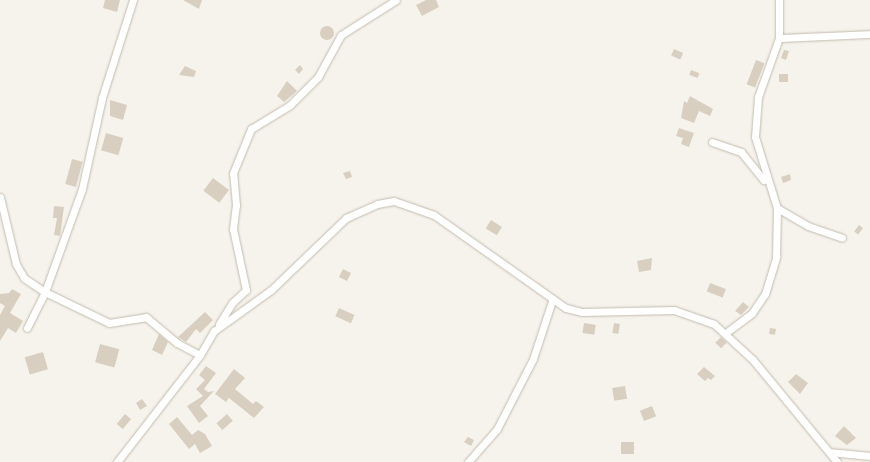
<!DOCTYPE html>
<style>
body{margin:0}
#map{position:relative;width:870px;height:462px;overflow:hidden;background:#f6f3ec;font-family:"DM Sans",sans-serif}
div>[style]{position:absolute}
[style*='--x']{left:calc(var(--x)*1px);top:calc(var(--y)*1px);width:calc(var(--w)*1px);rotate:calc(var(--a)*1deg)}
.building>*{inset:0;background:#d8cfc1;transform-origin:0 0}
.round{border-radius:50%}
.roads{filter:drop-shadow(0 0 1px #c2bbae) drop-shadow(0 0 1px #c2bbae)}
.minor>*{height:7px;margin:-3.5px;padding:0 3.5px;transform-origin:3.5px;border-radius:3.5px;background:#fff}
span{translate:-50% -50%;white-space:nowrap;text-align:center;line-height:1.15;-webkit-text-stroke:4px #fff;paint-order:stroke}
</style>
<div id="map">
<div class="building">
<i style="clip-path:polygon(105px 0,120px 0,117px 12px,103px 8px)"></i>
<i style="clip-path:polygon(183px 0,202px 0,199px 9px)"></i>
<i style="clip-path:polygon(426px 0,436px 0,439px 7px,422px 16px,416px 5px)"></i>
<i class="round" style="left:320px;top:26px;width:14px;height:14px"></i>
<i style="left:674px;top:49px;width:10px;height:7px;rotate:24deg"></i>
<i style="clip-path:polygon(784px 50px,789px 51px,786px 60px,781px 58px)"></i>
<i style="left:756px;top:60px;width:9px;height:26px;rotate:21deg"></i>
<i style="clip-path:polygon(300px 65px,303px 69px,299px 74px,295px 70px)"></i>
<i style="clip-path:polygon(185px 66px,196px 71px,194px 77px,179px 75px)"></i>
<i style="left:691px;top:70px;width:9px;height:5px;rotate:21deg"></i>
<i style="left:779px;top:74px;width:9px;height:8px"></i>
<i style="clip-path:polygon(287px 81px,297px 91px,284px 102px,277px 96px)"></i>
<i style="clip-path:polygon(690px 96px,713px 109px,710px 116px,699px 111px,694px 123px,681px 118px,684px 101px,687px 103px)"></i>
<i style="clip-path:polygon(110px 100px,127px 105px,123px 120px,110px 116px)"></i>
<i style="clip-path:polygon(679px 128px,694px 133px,689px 147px,681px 144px,683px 138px,676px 136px)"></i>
<i style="left:106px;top:133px;width:18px;height:18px;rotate:16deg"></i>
<i style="left:72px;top:159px;width:11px;height:26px;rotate:15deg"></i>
<i style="clip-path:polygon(350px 171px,352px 177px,346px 179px,343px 173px)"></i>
<i style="clip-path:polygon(790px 174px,791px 180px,783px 183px,781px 177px)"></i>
<i style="left:213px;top:178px;width:20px;height:16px;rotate:37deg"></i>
<i style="clip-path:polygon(54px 206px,64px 207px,60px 236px,54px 235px,57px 218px,53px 218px)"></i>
<i style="left:491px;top:220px;width:13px;height:10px;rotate:32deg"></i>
<i style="left:859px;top:225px;width:5px;height:8px;rotate:37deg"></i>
<i style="clip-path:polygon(652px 258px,651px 270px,639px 272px,637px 261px)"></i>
<i style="left:343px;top:269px;width:9px;height:9px;rotate:27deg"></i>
<i style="left:710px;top:283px;width:17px;height:9px;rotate:21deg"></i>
<i style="clip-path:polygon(12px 289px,21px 294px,10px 313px,23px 321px,16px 333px,8px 328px,0 341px,0 315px,5px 306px,0 303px,0 294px,9px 293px)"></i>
<i style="clip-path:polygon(743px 302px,749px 307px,741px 315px,735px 311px)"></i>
<i style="left:339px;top:308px;width:17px;height:9px;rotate:24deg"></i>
<i style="clip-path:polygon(205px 312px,213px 320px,200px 333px,196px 329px,186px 342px,178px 337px)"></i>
<i style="left:584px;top:323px;width:12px;height:10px;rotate:9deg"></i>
<i style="left:614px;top:323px;width:6px;height:10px;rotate:9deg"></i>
<i style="left:770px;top:328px;width:6px;height:6px;rotate:9deg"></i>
<i style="clip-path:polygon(159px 334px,168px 342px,162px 355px,152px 350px)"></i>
<i style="left:721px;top:337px;width:8px;height:8px;rotate:45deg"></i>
<i style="left:100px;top:344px;width:20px;height:19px;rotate:15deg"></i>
<i style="left:43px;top:352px;width:18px;height:19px;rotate:74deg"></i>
<i style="clip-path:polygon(206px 366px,216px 373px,204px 389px,208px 392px,214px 391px,200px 406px,208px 416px,199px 423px,187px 406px,203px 396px,196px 389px,205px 380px,199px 375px)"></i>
<i style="clip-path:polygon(704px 367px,715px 376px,711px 380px,708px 378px,705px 381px,697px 374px)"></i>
<i style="clip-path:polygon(234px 369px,245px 378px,235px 389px,253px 404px,256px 401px,264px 407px,254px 418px,229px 398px,226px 402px,215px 394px)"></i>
<i style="clip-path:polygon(796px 374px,808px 383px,800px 394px,788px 382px)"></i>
<i style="left:625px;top:386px;width:13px;height:13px;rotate:81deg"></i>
<i style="clip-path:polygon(142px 399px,147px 406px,140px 410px,136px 403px)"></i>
<i style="left:652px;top:406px;width:11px;height:13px;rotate:68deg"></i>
<i style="left:125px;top:414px;width:8px;height:13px;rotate:40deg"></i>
<i style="left:227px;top:414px;width:9px;height:14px;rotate:49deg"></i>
<i style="clip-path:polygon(177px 417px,192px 435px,198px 430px,205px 434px,212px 446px,200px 453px,195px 444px,189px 449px,169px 424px)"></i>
<i style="clip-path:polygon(844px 426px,856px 438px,847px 445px,835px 436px)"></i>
<i style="clip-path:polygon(468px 437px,474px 440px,471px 446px,464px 442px)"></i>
<i style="left:634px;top:442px;width:12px;height:13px;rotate:90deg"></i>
</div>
<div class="roads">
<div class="minor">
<i style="--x:133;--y:0;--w:103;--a:107.6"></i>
<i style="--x:102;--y:98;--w:93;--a:102.4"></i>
<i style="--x:82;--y:189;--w:109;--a:109.8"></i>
<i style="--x:45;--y:292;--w:71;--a:25.8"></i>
<i style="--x:109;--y:323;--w:37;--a:-9"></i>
<i style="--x:146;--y:317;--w:40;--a:40"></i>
<i style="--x:177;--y:343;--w:26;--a:28"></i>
<i style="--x:779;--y:38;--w:91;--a:-2.5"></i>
<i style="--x:712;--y:142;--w:31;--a:19"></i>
<i style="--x:741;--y:152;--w:36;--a:51"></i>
<i style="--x:0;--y:197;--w:69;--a:76.6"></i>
<i style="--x:16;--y:264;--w:16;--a:60"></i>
<i style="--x:24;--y:278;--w:25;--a:34"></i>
<i style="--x:45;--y:292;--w:40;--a:116.6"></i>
<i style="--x:777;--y:208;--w:36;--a:30"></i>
<i style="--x:808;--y:226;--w:36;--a:19"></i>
<i style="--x:219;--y:324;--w:25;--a:-58"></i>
<i style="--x:232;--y:303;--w:19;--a:-43"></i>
<i style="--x:246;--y:290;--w:62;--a:-102"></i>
<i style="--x:233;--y:229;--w:24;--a:-83"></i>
<i style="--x:236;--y:205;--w:32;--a:-95"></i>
<i style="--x:233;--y:173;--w:48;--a:-67.8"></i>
<i style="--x:251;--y:129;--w:46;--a:-31.6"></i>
<i style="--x:290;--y:105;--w:40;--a:-45"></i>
<i style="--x:318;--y:77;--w:48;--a:-61.3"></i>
<i style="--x:341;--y:35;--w:65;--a:-32.5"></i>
<i style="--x:727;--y:332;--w:31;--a:-37"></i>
<i style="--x:752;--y:313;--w:23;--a:-56"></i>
<i style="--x:765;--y:294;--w:39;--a:-73"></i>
<i style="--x:776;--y:257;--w:49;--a:-88.8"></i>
<i style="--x:777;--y:208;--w:74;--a:-107.2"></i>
<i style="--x:755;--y:137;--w:40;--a:-85.7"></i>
<i style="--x:758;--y:97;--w:63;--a:-70.4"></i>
<i style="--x:779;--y:38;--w:38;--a:-90"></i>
<i style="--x:830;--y:452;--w:40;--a:5.7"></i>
<i style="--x:117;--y:462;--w:135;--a:-52.2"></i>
<i style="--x:200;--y:355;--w:28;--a:-60"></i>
<i style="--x:214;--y:331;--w:70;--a:-35.7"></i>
<i style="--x:271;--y:290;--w:104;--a:-43.8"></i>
<i style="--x:346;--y:218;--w:34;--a:-24"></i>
<i style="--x:377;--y:204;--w:17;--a:-10"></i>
<i style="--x:394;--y:201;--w:42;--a:19.3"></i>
<i style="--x:434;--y:215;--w:161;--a:35.2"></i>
<i style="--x:566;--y:308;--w:16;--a:14"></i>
<i style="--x:582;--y:312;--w:92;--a:-1.2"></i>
<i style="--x:674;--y:310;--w:42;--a:19.3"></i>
<i style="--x:714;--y:324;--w:53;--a:42.7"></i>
<i style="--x:753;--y:360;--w:132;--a:50.5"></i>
<i style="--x:468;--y:462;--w:44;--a:-48.7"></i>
<i style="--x:497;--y:429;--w:79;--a:-62.8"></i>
<i style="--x:533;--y:359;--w:61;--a:-71.9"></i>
</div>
</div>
</div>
